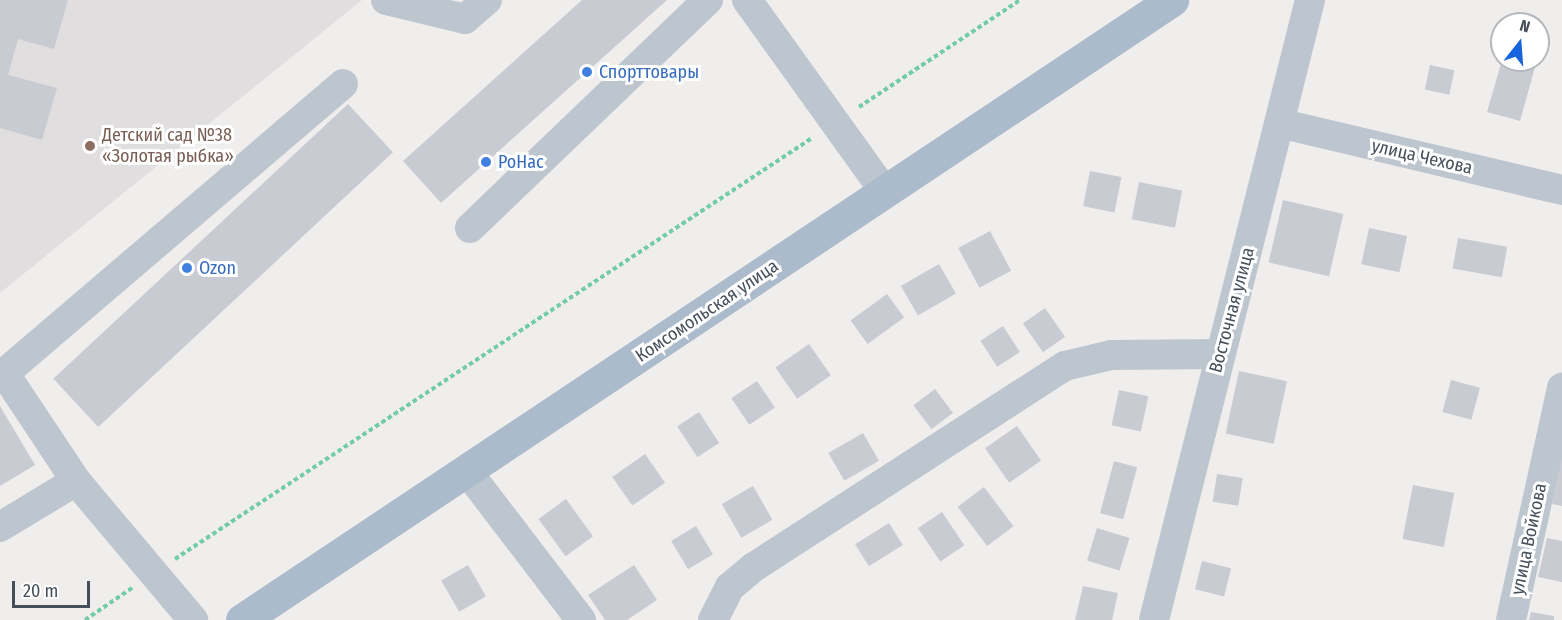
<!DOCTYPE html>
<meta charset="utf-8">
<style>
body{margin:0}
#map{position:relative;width:1562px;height:620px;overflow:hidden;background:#f0eded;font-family:"Fira Sans Condensed",sans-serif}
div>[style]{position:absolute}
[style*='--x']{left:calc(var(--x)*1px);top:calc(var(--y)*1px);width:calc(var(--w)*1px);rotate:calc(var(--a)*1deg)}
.education>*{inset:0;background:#e1dedf}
.building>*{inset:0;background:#c9cbd3;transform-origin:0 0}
.path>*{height:4px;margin-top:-2px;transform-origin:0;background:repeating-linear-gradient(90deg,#72cca5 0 4.5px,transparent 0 7.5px)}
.minor>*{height:30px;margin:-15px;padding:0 15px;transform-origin:15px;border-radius:15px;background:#bdc6cf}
.major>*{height:33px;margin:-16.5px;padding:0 16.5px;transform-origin:16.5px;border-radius:16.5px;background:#acbbcc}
.dots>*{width:16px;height:16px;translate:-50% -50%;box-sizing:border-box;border:3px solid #fff;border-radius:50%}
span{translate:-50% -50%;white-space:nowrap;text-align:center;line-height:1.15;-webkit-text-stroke:6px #fff;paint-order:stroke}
.shop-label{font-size:18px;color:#366cbe}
.left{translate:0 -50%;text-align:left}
.education-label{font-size:18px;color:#785e54}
.street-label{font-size:18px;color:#454f5a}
.north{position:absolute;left:1490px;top:12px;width:60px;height:60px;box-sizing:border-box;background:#fff;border:2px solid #b5b9bd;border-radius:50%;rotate:17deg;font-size:16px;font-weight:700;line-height:24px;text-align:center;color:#454f5a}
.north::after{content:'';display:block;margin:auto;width:21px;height:27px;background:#1864de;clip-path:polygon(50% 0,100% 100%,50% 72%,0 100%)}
.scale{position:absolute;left:12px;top:581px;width:78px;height:27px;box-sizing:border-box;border:3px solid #454f5a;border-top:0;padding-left:8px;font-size:18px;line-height:21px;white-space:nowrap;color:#454f5a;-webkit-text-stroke:4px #fff;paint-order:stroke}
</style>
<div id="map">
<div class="education">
<i style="clip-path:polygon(0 0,362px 0,0 293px)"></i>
</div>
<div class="building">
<i style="clip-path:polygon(0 0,68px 0,54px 49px,18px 39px,8px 75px,57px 88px,42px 140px,0 128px)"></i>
<i style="clip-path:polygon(582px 0,667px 0,441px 203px,403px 161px)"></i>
<i style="clip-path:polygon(1502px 60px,1537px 60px,1520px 121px,1487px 112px)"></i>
<i style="left:1430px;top:65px;width:25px;height:25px;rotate:12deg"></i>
<i style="left:348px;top:104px;width:66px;height:403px;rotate:47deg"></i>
<i style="left:1090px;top:171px;width:32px;height:36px;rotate:11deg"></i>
<i style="left:1139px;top:182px;width:44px;height:38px;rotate:11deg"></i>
<i style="left:1283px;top:200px;width:62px;height:64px;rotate:13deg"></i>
<i style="left:1369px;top:228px;width:39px;height:37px;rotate:12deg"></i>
<i style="left:990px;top:231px;width:45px;height:36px;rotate:62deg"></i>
<i style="left:1458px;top:238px;width:50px;height:31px;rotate:10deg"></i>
<i style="left:939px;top:264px;width:34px;height:44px;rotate:60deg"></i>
<i style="left:887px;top:294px;width:29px;height:45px;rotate:54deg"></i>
<i style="left:1045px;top:308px;width:35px;height:27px;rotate:55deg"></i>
<i style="left:1003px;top:326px;width:31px;height:27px;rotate:57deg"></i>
<i style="left:809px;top:344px;width:38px;height:41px;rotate:55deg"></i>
<i style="left:1239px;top:371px;width:49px;height:64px;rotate:12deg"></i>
<i style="left:1451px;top:380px;width:30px;height:33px;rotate:15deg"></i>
<i style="left:757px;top:381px;width:32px;height:31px;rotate:56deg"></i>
<i style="left:935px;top:389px;width:30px;height:27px;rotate:53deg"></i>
<i style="left:1119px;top:390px;width:30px;height:36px;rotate:12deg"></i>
<i style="clip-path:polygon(0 406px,35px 465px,0 486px)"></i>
<i style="left:699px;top:412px;width:37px;height:26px;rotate:57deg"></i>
<i style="left:1017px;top:426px;width:42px;height:39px;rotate:55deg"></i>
<i style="left:863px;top:433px;width:32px;height:40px;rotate:60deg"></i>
<i style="left:645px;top:454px;width:35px;height:40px;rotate:55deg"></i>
<i style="clip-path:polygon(1561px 459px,1562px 459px,1562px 506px,1552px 504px)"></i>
<i style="left:1114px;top:461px;width:24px;height:54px;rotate:15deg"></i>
<i style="left:1217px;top:474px;width:26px;height:28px;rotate:9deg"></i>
<i style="left:1413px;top:485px;width:42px;height:55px;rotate:11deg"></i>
<i style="left:753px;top:486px;width:39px;height:36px;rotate:60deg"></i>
<i style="left:984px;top:487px;width:49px;height:33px;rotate:53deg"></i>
<i style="left:566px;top:499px;width:46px;height:34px;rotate:54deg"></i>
<i style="left:942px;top:512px;width:40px;height:29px;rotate:56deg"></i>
<i style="left:889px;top:523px;width:26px;height:40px;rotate:58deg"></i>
<i style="left:696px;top:526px;width:33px;height:29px;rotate:59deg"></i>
<i style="left:1097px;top:528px;width:34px;height:34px;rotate:17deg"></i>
<i style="clip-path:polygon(1547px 538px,1562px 541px,1562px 582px,1538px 577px)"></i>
<i style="left:1202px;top:561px;width:30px;height:29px;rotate:14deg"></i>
<i style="left:468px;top:565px;width:36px;height:31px;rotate:60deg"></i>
<i style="clip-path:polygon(634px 565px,657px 600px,627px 620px,605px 620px,588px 595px)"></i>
<i style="clip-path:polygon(1083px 586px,1118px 593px,1112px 620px,1075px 620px)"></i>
<i style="clip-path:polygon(1531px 612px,1554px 616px,1554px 620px,1529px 620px)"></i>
</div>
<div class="path">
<i style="--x:859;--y:107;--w:193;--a:-33.6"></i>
<i style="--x:175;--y:559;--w:764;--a:-33.46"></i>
<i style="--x:85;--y:620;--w:57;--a:-34.2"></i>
</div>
<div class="minor">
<i style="--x:386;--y:0;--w:81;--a:13.5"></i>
<i style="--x:465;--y:19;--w:29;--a:-41"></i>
<i style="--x:747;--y:0;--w:236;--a:54.3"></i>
<i style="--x:1283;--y:124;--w:287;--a:13.3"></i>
<i style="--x:470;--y:228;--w:330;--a:-43.8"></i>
<i style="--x:5;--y:374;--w:128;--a:56.4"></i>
<i style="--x:0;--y:377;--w:451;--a:-40.5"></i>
<i style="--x:467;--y:471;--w:188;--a:52.6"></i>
<i style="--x:0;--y:527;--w:89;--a:-31.2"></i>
<i style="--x:76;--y:481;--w:182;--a:49.9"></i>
<i style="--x:713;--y:620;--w:37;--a:-63"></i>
<i style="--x:730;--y:587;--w:31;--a:-40"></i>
<i style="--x:754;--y:567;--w:370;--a:-32.9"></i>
<i style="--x:1065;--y:366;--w:47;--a:-13.4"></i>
<i style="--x:1111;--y:355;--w:108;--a:-0.5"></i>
<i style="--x:1154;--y:620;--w:639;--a:-75.88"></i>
<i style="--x:1511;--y:620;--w:238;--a:-77.6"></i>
</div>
<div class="major">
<i style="--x:242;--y:620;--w:1118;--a:-33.69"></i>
</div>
<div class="dots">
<i style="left:587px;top:72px;background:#3f7fe0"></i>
<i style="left:90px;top:146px;background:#8d6e63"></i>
<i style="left:486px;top:162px;background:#3f7fe0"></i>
<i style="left:187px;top:268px;background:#3f7fe0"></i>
</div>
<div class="shop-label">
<span class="left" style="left:599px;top:72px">Спорттовары</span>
<span class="left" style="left:498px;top:162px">РоНас</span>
<span class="left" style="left:199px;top:268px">Ozon</span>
</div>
<div class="education-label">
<span class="left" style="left:102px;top:146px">Детский сад №38<br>«Золотая рыбка»</span>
</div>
<div class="street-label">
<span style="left:1422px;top:157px;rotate:13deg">улица Чехова</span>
<span style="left:1232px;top:310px;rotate:-75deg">Восточная улица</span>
<span style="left:707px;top:311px;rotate:-34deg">Комсомольская улица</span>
<span style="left:1529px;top:539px;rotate:-78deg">улица Войкова</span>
</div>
<div class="north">N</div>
<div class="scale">20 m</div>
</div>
